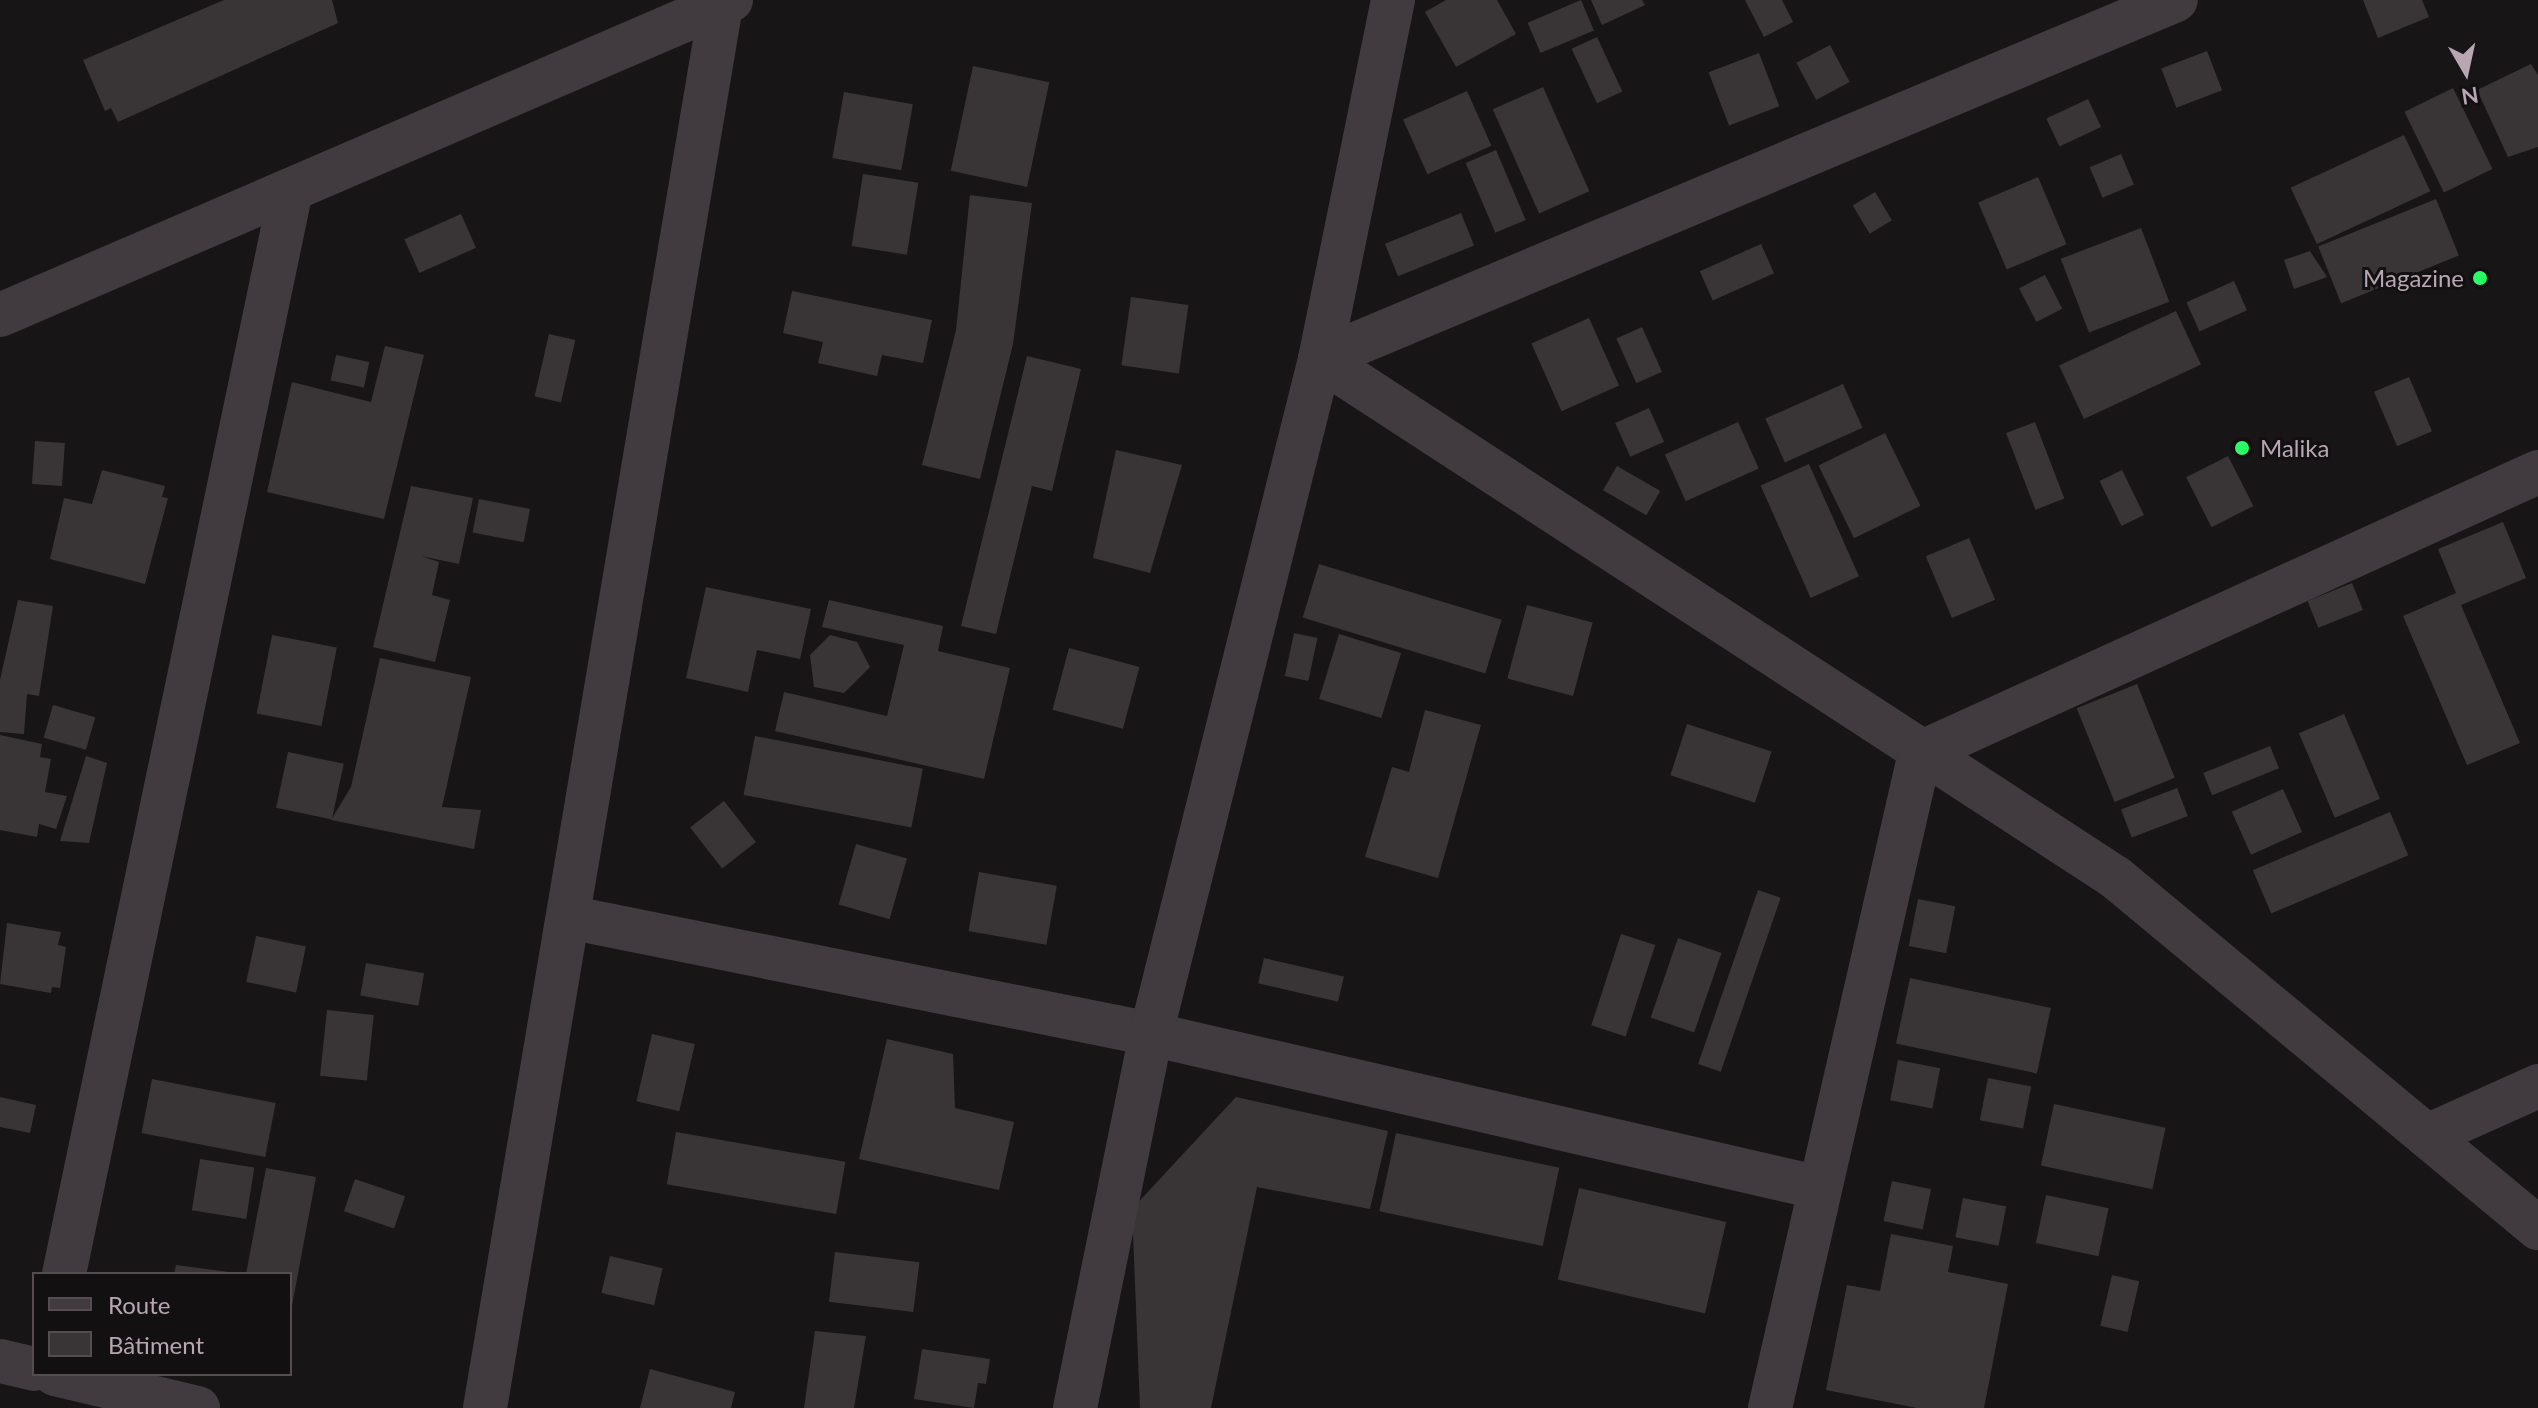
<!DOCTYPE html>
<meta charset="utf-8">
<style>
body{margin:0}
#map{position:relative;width:2538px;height:1408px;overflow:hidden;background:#171516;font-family:Lato,sans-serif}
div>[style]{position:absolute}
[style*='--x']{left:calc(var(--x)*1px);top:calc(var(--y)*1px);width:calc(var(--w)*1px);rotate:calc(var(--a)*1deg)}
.building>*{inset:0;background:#393537;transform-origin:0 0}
.minor>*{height:44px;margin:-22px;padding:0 22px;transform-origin:22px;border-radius:22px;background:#413a3e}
.dots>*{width:22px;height:22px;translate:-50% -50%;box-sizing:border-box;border:4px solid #121011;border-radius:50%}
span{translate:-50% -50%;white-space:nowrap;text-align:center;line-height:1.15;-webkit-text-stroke:6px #121011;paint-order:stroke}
.poi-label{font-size:24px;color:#b8a6b2}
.right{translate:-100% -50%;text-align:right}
.left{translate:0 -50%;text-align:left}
.legend{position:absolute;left:32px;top:1272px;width:260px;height:104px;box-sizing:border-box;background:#121011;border:2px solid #544c51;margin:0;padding:10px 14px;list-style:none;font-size:24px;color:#b8a6b2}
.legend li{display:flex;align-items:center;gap:16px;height:40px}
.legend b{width:40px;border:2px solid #544c51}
.north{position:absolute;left:2426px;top:32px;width:80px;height:80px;-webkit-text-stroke:6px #121011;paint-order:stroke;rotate:171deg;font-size:22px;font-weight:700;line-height:32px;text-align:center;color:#b8a6b2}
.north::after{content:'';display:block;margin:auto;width:28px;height:36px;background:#b8a6b2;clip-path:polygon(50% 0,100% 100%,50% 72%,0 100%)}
</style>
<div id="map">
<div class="building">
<i style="clip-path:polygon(224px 0,332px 0,338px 23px,118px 122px,111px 108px,105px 111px,83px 60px)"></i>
<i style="clip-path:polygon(1446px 0,1497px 0,1516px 34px,1456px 67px,1425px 12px)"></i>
<i style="left:1581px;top:0;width:33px;height:58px;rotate:67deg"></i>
<i style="clip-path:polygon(1591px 0,1642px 0,1645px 5px,1602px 25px)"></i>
<i style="clip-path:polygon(1745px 0,1782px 0,1793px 22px,1764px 37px)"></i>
<i style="clip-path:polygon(2363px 0,2422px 0,2429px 17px,2378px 38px)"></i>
<i style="left:1597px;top:37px;width:60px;height:28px;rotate:65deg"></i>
<i style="left:1830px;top:45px;width:42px;height:38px;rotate:62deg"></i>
<i style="left:2207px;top:51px;width:42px;height:49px;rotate:69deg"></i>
<i style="left:1759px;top:53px;width:57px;height:54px;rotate:69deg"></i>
<i style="clip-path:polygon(2531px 64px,2538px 75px,2538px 147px,2508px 157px,2477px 90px)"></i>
<i style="left:973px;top:66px;width:78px;height:107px;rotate:12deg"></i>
<i style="left:1543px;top:87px;width:114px;height:55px;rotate:66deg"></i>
<i style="left:2453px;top:88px;width:90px;height:54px;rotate:64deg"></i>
<i style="left:1467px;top:91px;width:60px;height:70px;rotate:66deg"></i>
<i style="left:844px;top:92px;width:70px;height:67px;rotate:10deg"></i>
<i style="left:2088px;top:99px;width:31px;height:46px;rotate:65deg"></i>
<i style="left:2404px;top:135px;width:62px;height:125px;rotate:65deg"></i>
<i style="left:1496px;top:150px;width:76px;height:33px;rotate:67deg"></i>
<i style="left:2121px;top:154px;width:33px;height:34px;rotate:67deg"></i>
<i style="left:863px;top:174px;width:56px;height:73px;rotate:9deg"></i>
<i style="left:2038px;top:177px;width:73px;height:65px;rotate:67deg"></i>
<i style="left:1875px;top:192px;width:33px;height:26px;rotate:59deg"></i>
<i style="clip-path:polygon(970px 195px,1032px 203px,1013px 344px,980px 479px,922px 465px,956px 330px)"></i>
<i style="left:2436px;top:199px;width:61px;height:127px;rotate:68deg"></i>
<i style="left:1461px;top:213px;width:35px;height:82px;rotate:68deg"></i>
<i style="left:461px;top:214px;width:37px;height:62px;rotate:66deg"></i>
<i style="left:2141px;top:228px;width:79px;height:86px;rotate:69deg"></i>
<i style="left:1761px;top:244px;width:32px;height:67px;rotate:66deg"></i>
<i style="clip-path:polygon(2310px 251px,2327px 277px,2294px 289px,2284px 260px)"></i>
<i style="left:2045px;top:275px;width:38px;height:29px;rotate:63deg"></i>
<i style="left:2234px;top:281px;width:32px;height:52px;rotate:66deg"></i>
<i style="clip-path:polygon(792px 291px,932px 320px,923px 363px,882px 355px,877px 376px,818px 363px,823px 342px,783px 333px)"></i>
<i style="left:1131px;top:297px;width:58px;height:69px;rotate:8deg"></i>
<i style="left:2176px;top:311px;width:59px;height:129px;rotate:65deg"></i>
<i style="left:1589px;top:318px;width:74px;height:63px;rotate:66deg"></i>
<i style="left:1642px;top:327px;width:49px;height:28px;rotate:66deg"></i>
<i style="left:549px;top:334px;width:27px;height:64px;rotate:13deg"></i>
<i style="clip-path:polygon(385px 346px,424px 355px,384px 519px,267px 492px,292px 382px,371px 402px)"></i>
<i style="left:336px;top:355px;width:34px;height:26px;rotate:12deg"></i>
<i style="clip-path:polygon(1027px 356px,1081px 369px,1052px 491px,1032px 486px,996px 634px,961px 626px)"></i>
<i style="left:2409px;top:377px;width:59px;height:38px;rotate:67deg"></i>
<i style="left:1843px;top:384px;width:48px;height:85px;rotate:66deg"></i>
<i style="left:1649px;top:408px;width:37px;height:37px;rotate:66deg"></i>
<i style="left:1738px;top:422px;width:51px;height:80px;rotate:66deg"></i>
<i style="left:2035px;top:422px;width:82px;height:31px;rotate:69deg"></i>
<i style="left:1885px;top:433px;width:81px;height:74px;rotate:64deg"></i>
<i style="left:35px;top:441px;width:30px;height:43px;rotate:4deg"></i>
<i style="clip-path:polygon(1116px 450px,1182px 465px,1150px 573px,1093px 558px)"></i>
<i style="left:2228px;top:456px;width:56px;height:47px;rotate:63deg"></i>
<i style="left:1809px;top:464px;width:123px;height:53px;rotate:66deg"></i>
<i style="left:1617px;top:466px;width:50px;height:28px;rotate:30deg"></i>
<i style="clip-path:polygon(102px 470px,165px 486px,162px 497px,168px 498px,145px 584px,50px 559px,64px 498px,92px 504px)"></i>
<i style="left:2122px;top:470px;width:50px;height:25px;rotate:64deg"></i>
<i style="clip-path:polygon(411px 486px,473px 498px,459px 564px,421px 556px,439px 562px,432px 595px,450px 600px,435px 662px,373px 647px)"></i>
<i style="left:479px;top:499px;width:52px;height:34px;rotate:11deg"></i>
<i style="clip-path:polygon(2503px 522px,2526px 578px,2461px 605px,2520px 743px,2467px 765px,2403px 616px,2456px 593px,2438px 549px)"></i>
<i style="left:1969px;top:538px;width:67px;height:47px;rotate:67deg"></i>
<i style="left:1319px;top:564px;width:191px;height:56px;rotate:17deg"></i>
<i style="left:2352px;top:583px;width:29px;height:48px;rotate:68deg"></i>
<i style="clip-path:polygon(706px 587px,811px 609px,800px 659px,757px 650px,748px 692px,686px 678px)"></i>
<i style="clip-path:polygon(18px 600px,53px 606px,39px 696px,27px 694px,24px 734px,0 732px,0 680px)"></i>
<i style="clip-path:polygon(829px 600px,943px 626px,938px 651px,1010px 668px,984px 779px,775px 731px,784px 692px,887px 716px,904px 645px,822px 627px)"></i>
<i style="left:1527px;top:605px;width:68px;height:76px;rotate:15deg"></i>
<i style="left:1294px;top:633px;width:24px;height:44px;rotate:12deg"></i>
<i style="left:1339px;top:634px;width:65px;height:68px;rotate:17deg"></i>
<i style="left:272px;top:635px;width:66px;height:80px;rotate:11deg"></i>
<i style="clip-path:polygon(830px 635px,857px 642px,870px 667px,844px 693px,814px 687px,810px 655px)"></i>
<i style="left:1069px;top:648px;width:73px;height:64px;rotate:15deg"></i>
<i style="clip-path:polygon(380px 658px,471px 677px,442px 807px,481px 810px,474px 849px,331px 820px,351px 787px)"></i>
<i style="left:2137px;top:684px;width:101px;height:65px;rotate:68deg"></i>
<i style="left:53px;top:705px;width:44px;height:34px;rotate:16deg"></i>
<i style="clip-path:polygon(1425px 710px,1481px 725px,1438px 878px,1365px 857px,1392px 767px,1409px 772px)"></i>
<i style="left:2344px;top:714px;width:92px;height:49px;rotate:67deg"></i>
<i style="left:1687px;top:724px;width:89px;height:54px;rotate:18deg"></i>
<i style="clip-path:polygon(0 735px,42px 744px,40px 757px,51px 759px,45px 792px,67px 796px,56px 829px,39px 824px,37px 837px,0 830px)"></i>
<i style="left:755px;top:736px;width:171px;height:60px;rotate:11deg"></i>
<i style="left:2270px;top:746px;width:24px;height:72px;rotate:68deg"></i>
<i style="left:288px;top:752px;width:57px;height:57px;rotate:12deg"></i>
<i style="clip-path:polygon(86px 756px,107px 763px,89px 843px,60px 841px)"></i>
<i style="left:2177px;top:788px;width:30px;height:60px;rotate:69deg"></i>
<i style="left:2283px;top:789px;width:47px;height:56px;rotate:66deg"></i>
<i style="left:724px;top:801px;width:52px;height:43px;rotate:52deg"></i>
<i style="left:2390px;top:812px;width:47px;height:149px;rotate:67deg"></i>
<i style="left:856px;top:844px;width:53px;height:63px;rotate:16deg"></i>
<i style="left:979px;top:872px;width:79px;height:60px;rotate:10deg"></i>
<i style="left:1758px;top:890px;width:24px;height:184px;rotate:19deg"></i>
<i style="left:1918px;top:899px;width:38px;height:48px;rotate:11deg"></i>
<i style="clip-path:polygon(7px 923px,61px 932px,58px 945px,66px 947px,60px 988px,52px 987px,51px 993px,0 984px)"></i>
<i style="left:1621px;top:934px;width:36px;height:96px;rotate:18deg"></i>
<i style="left:256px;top:936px;width:51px;height:47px;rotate:12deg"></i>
<i style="left:1678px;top:938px;width:46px;height:84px;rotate:19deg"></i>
<i style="left:1264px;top:958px;width:82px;height:26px;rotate:13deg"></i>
<i style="left:366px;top:963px;width:59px;height:33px;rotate:10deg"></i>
<i style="left:1910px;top:978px;width:144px;height:67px;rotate:12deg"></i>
<i style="left:327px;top:1010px;width:47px;height:66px;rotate:6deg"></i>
<i style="left:652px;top:1034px;width:44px;height:69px;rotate:13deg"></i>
<i style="clip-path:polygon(887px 1039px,953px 1054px,955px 1108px,1014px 1122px,999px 1190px,859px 1159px)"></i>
<i style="left:1898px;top:1060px;width:43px;height:41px;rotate:11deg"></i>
<i style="left:1988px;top:1078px;width:44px;height:43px;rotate:11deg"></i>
<i style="left:152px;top:1079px;width:126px;height:55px;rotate:11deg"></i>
<i style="clip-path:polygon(0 1097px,36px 1105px,30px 1133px,0 1127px)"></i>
<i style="clip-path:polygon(1236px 1097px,1388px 1131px,1370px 1209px,1257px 1187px,1211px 1408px,1140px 1408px,1132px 1209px)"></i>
<i style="left:2054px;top:1104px;width:114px;height:63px;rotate:12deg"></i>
<i style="left:676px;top:1132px;width:172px;height:53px;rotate:10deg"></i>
<i style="left:1396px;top:1133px;width:167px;height:80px;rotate:12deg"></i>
<i style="left:200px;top:1159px;width:55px;height:52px;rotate:9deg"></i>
<i style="clip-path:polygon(266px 1168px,316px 1177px,292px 1306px,290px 1274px,246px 1274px)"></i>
<i style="left:355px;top:1179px;width:53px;height:34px;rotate:19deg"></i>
<i style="left:1892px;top:1181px;width:40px;height:41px;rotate:12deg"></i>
<i style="left:1579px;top:1188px;width:151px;height:94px;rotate:13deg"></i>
<i style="left:2046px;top:1195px;width:64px;height:49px;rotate:12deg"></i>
<i style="left:1963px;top:1198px;width:44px;height:40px;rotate:11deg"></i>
<i style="clip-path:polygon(1891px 1234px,1953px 1246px,1948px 1272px,2008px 1284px,1984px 1408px,1917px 1408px,1826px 1390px,1847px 1285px,1880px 1291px)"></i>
<i style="left:835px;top:1252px;width:85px;height:50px;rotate:7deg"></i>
<i style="left:610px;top:1256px;width:54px;height:38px;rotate:13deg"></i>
<i style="clip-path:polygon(176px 1265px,229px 1272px,229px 1274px,174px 1274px)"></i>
<i style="left:2112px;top:1275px;width:28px;height:52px;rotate:13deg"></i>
<i style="clip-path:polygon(815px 1331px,866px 1336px,854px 1408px,804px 1408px)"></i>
<i style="clip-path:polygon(922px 1349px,990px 1359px,986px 1384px,978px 1383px,974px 1408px,914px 1399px)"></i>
<i style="clip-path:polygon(650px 1369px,735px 1392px,731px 1408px,640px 1408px)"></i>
</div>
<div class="minor">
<i style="--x:1393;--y:0;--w:366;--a:101.5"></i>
<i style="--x:1320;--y:359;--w:949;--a:33.09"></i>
<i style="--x:2115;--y:877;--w:550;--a:39.69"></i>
<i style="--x:0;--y:315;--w:796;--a:-23.31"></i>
<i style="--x:568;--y:917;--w:595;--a:11.35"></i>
<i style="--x:1151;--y:1034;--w:686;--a:12.96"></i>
<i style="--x:2427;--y:1136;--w:122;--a:-24.2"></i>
<i style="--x:64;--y:1274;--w:1108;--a:-78.17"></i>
<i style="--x:0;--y:1361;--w:35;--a:13"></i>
<i style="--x:55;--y:1374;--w:147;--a:13.4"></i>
<i style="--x:485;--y:1408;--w:1428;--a:-80.45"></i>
<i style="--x:1075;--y:1408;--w:382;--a:-78.5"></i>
<i style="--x:1151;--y:1034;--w:696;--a:-75.94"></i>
<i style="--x:1320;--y:359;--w:928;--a:-22.75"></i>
<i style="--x:1770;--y:1408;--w:672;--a:-77.1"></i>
<i style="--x:1920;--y:753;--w:679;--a:-24.45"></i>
</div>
<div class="dots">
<i style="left:2480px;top:278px;background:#28fc66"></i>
<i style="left:2242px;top:448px;background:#28fc66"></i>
</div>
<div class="poi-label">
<span class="right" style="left:2464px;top:278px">Magazine</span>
<span class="left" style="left:2260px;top:448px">Malika</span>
</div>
<ul class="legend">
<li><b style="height:10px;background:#413a3e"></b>Route</li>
<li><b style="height:22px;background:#393537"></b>Bâtiment</li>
</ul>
<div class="north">N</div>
</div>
